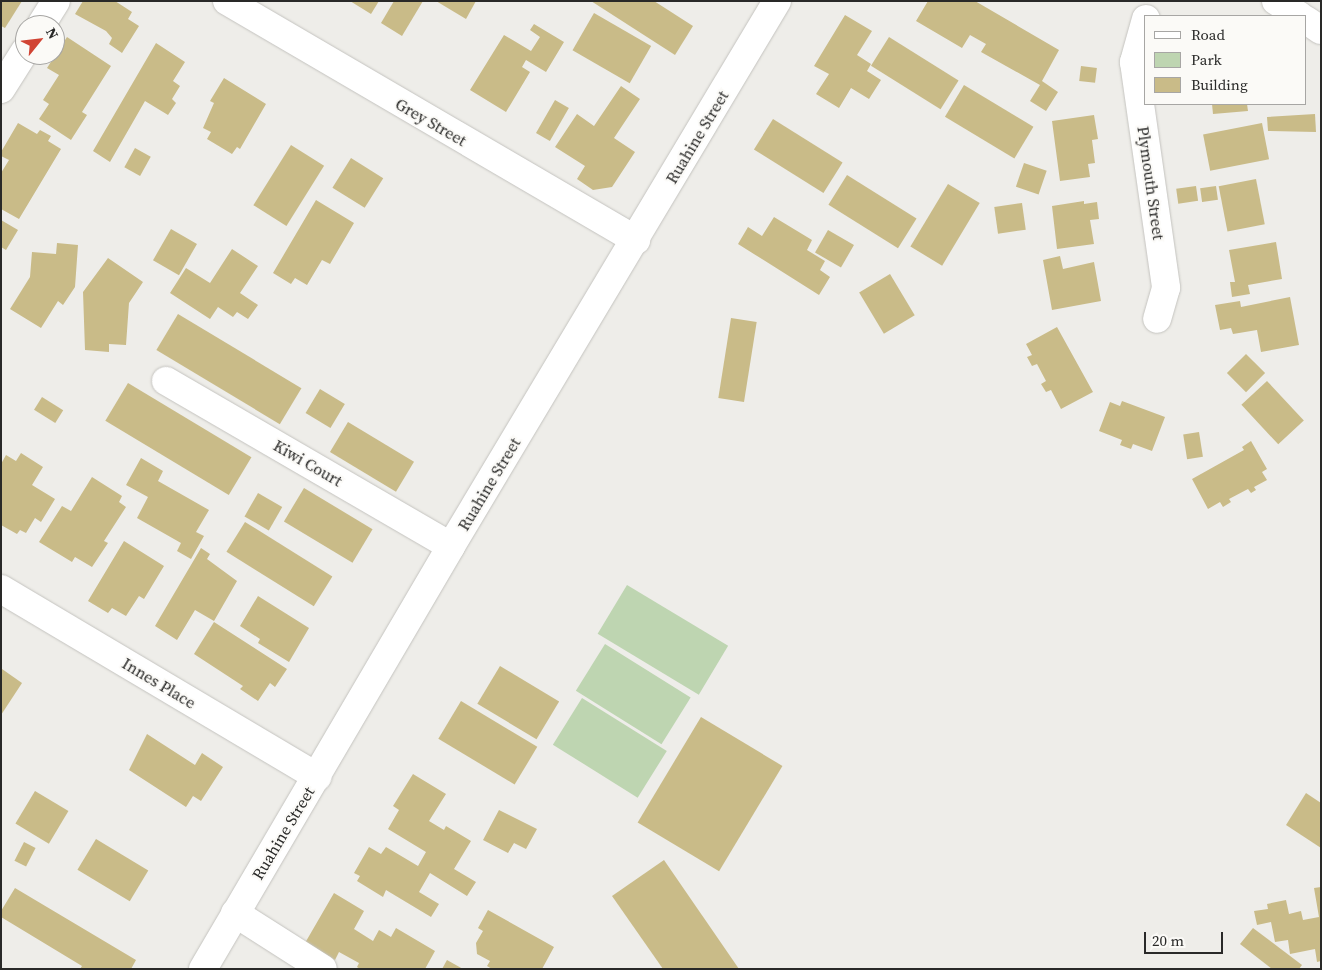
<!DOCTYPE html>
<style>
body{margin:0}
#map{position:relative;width:1322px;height:970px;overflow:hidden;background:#eeede9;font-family:"Source Serif 4",serif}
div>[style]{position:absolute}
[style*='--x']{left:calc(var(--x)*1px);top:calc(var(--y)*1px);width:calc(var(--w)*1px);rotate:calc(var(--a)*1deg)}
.green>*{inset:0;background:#bed5b1;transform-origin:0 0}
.building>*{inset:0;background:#c9bb88;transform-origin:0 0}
.roads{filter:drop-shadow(0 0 1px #c4c3bf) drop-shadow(0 0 1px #c4c3bf)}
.street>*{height:28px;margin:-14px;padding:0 14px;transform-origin:14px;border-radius:14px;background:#fff}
.secondary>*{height:28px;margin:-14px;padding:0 14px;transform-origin:14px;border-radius:14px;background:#fff}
span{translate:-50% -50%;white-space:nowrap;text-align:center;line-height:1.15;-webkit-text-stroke:4px #fbfaf7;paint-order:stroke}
.street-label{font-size:16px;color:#292928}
.frame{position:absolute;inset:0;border:2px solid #292928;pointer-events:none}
.legend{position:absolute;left:1144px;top:15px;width:162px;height:90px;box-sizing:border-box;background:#fbfaf7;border:1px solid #a7a6a4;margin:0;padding:6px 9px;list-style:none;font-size:15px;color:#292928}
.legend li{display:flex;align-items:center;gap:10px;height:25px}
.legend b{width:25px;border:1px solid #a7a6a4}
.north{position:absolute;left:15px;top:15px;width:50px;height:50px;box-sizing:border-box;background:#fbfaf7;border:1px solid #a7a6a4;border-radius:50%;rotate:61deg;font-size:14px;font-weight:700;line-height:20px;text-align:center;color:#292928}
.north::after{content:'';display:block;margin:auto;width:18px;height:22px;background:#d14434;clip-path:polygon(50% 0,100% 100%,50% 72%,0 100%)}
.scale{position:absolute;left:1144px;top:932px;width:79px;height:22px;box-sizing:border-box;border:2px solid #292928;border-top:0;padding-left:6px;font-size:15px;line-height:18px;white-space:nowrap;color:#292928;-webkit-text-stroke:4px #fbfaf7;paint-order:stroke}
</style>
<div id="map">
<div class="green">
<i style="left:627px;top:585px;width:118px;height:57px;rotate:31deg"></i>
<i style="left:605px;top:644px;width:101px;height:55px;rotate:32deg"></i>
<i style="left:582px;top:698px;width:100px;height:55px;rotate:32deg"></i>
</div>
<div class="building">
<i style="clip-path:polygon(1px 1px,22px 1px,5px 28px,1px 26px)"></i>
<i style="clip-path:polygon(83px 1px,115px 1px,132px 12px,128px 19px,139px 26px,122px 53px,109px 44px,112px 38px,106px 31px,75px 14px)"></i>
<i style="clip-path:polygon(350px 1px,379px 1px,371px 14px)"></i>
<i style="clip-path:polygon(394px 1px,423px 1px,402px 36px,381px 23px)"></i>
<i style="clip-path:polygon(436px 1px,476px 1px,466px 19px)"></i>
<i style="clip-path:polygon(591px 1px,654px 1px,693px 26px,675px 55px)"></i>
<i style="clip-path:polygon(928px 1px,975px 1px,1059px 50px,1042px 81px,1058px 92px,1046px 111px,1030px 101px,1040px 85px,981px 52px,986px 44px,970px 35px,962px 48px,916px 21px)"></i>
<i style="left:594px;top:13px;width:66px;height:43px;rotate:30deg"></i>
<i style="clip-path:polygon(845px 15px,872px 31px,857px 55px,871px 64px,867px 71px,881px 80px,869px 99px,851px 88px,839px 108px,816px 94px,829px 74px,814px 66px)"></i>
<i style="clip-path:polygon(534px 24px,564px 42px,546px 72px,526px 60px,522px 67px,530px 72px,506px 112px,470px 90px,504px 35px,531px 51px,540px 37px,530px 30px)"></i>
<i style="clip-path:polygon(67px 37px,111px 66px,82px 112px,87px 115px,71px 140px,39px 119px,49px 104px,43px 100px,59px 75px,47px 68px)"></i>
<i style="left:889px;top:37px;width:82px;height:34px;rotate:32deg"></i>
<i style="clip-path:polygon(156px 43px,185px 62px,173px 81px,180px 86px,172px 99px,176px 103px,168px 115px,145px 101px,110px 162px,93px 151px)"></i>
<i style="left:1081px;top:66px;width:16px;height:15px;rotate:7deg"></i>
<i style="clip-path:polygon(224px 78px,266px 104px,240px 149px,237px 147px,232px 154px,207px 139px,211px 132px,203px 128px,214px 103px,210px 101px)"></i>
<i style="left:964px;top:85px;width:81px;height:37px;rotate:31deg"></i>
<i style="clip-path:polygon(621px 86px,640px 99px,614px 138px,635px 152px,612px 187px,593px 190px,577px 179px,585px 166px,555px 147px,577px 114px,594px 126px)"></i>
<i style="left:555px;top:100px;width:16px;height:38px;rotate:30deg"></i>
<i style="clip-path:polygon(1212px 104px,1247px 104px,1248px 111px,1213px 114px)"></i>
<i style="clip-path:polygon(1315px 114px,1316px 132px,1268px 131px,1267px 117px)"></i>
<i style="clip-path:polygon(1094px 115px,1098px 139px,1092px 140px,1095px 163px,1088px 164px,1090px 177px,1060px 181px,1052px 121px)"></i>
<i style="left:773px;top:119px;width:82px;height:36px;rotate:32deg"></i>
<i style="clip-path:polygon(18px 123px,37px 134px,40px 130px,51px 136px,48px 141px,61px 149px,19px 219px,1px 209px,1px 173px,9px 160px,1px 156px,1px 152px)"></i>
<i style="left:1262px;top:123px;width:37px;height:60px;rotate:79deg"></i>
<i style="left:291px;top:145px;width:39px;height:71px;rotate:32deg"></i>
<i style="left:135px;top:148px;width:18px;height:22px;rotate:29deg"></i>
<i style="left:351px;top:158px;width:38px;height:35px;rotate:32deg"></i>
<i style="left:1024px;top:163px;width:24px;height:25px;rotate:19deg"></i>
<i style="left:847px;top:175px;width:82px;height:35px;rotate:32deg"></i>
<i style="left:1256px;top:179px;width:46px;height:38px;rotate:79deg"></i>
<i style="left:948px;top:184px;width:37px;height:73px;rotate:31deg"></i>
<i style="left:1196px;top:186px;width:15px;height:20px;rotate:82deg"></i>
<i style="left:1216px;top:186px;width:14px;height:16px;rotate:82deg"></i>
<i style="clip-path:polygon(316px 200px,354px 223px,330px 264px,322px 260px,307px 285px,295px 278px,291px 284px,273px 273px)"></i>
<i style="clip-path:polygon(1084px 201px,1084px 204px,1097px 202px,1099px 219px,1090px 220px,1094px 244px,1057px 249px,1052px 206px)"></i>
<i style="left:1022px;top:203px;width:27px;height:28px;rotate:82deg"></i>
<i style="clip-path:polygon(774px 217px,812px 240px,807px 250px,825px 261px,820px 270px,830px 277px,819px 295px,738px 244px,748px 227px,762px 236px)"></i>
<i style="clip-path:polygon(1px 220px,18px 230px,6px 250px,1px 247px)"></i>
<i style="left:171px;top:229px;width:30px;height:36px;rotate:30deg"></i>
<i style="left:828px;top:230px;width:30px;height:26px;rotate:30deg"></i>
<i style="clip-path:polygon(1276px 242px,1282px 279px,1248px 285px,1250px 294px,1232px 297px,1230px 282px,1235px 282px,1229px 250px)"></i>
<i style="clip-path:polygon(57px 243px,78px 245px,75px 287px,63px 305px,58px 301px,41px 328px,10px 309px,30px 277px,32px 252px,56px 254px)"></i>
<i style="clip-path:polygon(232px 249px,258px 266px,240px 293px,258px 305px,248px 319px,237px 312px,233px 317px,218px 307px,210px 319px,170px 293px,186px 268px,210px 283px)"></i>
<i style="clip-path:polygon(1060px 256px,1063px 269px,1094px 262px,1101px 301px,1052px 310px,1043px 260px)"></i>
<i style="clip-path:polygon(108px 258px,143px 282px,129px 303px,126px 345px,109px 344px,109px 352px,85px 350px,83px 292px)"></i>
<i style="left:890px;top:274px;width:48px;height:36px;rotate:59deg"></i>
<i style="clip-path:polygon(1290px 297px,1299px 345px,1261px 352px,1257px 330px,1233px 334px,1231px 328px,1220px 330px,1215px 305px,1240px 301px,1241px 307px)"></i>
<i style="left:178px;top:314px;width:144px;height:42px;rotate:31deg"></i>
<i style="left:731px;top:318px;width:26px;height:81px;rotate:9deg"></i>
<i style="clip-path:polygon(1057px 327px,1093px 392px,1061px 409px,1051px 390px,1046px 392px,1041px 384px,1046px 381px,1037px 364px,1032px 366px,1027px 357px,1032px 355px,1026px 344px)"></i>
<i style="left:1246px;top:354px;width:27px;height:27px;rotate:45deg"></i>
<i style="left:1267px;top:381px;width:54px;height:35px;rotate:47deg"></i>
<i style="left:128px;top:383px;width:144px;height:44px;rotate:31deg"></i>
<i style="left:320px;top:389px;width:29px;height:28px;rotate:31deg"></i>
<i style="left:42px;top:397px;width:25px;height:15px;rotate:32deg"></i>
<i style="clip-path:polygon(1122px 401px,1165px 417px,1152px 451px,1133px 444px,1131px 449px,1120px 445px,1122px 440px,1099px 431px,1110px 402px,1120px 406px)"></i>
<i style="left:348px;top:422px;width:77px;height:35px;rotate:31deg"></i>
<i style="left:1199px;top:432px;width:25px;height:16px;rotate:81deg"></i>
<i style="clip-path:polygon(1251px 441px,1267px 469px,1262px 472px,1267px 480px,1254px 487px,1256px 490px,1251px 493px,1248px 489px,1229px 499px,1231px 502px,1223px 507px,1220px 502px,1208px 509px,1192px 479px,1244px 450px,1242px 447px)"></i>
<i style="clip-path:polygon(21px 453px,43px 467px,32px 485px,55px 499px,41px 522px,35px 518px,26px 533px,20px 530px,17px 534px,1px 525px,1px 464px,6px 455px,16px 461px)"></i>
<i style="clip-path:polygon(141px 458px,163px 471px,158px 481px,209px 510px,196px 532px,204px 536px,191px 559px,177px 551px,181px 543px,137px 518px,148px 497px,126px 485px)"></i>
<i style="clip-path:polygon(92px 477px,122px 496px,119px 502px,126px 507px,104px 541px,108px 543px,92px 567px,75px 557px,72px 562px,39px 542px,62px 506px,71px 511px)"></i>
<i style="left:304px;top:488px;width:80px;height:39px;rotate:31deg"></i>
<i style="left:258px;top:493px;width:28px;height:27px;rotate:30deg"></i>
<i style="left:245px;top:522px;width:103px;height:35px;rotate:32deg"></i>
<i style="clip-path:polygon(124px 541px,164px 566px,144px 599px,139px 596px,126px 616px,112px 608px,108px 613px,88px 601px)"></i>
<i style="clip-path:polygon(201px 548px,210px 554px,207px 559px,237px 581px,214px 621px,195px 610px,177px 640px,155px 626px)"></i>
<i style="clip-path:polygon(258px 596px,309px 628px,289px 662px,258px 643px,260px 639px,240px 626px)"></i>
<i style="clip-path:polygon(214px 622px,287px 669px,275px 687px,270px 683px,258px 701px,240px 689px,243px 686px,194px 654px)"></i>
<i style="left:500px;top:666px;width:69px;height:44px;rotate:31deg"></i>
<i style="clip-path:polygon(2px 669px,22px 683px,1px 715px,1px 671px)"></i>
<i style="left:461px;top:701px;width:89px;height:44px;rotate:31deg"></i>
<i style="left:701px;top:717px;width:95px;height:123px;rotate:31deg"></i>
<i style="clip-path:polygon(147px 734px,195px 765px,202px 753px,223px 767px,201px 801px,193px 796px,186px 807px,129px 770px)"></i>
<i style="clip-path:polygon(413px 774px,446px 794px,429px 821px,444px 830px,446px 826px,471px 841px,454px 869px,476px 882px,467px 896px,430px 873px,419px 892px,439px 904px,431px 917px,386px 890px,383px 897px,357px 881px,360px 876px,354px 873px,369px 847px,381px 854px,386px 847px,418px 866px,426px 852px,388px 829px,399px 810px,393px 806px)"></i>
<i style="left:35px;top:791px;width:39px;height:38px;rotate:31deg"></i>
<i style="clip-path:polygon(1306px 793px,1321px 803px,1321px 848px,1286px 825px)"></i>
<i style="clip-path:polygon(499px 810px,537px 829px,526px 849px,514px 843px,508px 853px,483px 840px)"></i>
<i style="left:96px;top:839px;width:61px;height:36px;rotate:31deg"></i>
<i style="left:24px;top:842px;width:13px;height:21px;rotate:27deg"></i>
<i style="clip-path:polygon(664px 860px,739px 969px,663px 969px,612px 896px)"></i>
<i style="clip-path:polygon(1321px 887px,1321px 961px,1317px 962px,1315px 949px,1290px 954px,1288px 940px,1275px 942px,1271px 922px,1257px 925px,1254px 911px,1268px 909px,1267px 904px,1286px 900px,1289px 914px,1301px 911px,1303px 920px,1319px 917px,1314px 888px)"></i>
<i style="clip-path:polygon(15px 888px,136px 960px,131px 969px,80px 969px,82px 966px,1px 917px,1px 911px)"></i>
<i style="clip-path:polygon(334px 893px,364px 911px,354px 929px,373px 941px,379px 930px,391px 937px,396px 928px,435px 951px,425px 969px,360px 969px,357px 967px,359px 963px,339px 952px,335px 960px,305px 943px)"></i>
<i style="clip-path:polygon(488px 910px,554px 947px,542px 969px,492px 969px,487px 966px,490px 961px,477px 954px,476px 943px,483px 931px,478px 928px)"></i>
<i style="clip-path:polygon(1253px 928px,1302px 965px,1299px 969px,1272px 969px,1240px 944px)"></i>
<i style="clip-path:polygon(447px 960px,463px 969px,442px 969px)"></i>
</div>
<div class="roads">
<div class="street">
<i style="--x:1276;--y:1;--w:28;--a:32"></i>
<i style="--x:1146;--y:19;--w:45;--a:105.6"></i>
<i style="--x:1134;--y:62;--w:228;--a:81.9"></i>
<i style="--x:1166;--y:288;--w:32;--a:106"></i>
<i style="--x:1306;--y:20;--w:18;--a:34"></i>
<i style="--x:41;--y:25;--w:28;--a:-58"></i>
<i style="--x:1;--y:89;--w:45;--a:-57.7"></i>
<i style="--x:166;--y:381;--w:329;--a:30.1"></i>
<i style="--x:1;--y:589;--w:368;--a:30.7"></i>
<i style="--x:235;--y:913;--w:104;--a:32.5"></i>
</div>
<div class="secondary">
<i style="--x:227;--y:1;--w:474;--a:30.3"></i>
<i style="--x:203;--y:969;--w:490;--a:-59.6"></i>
<i style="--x:451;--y:546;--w:635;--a:-59.11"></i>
</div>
</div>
<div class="street-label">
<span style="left:431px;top:122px;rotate:30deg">Grey Street</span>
<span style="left:697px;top:137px;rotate:-59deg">Ruahine Street</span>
<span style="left:1151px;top:183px;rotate:82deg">Plymouth Street</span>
<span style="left:308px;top:463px;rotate:30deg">Kiwi Court</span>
<span style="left:489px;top:484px;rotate:-59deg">Ruahine Street</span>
<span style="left:159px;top:683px;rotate:31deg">Innes Place</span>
<span style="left:283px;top:833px;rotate:-59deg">Ruahine Street</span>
</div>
<div class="frame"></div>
<ul class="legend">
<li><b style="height:6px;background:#fff"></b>Road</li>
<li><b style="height:14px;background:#bed5b1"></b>Park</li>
<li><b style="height:14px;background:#c9bb88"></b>Building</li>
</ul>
<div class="north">N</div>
<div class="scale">20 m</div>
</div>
